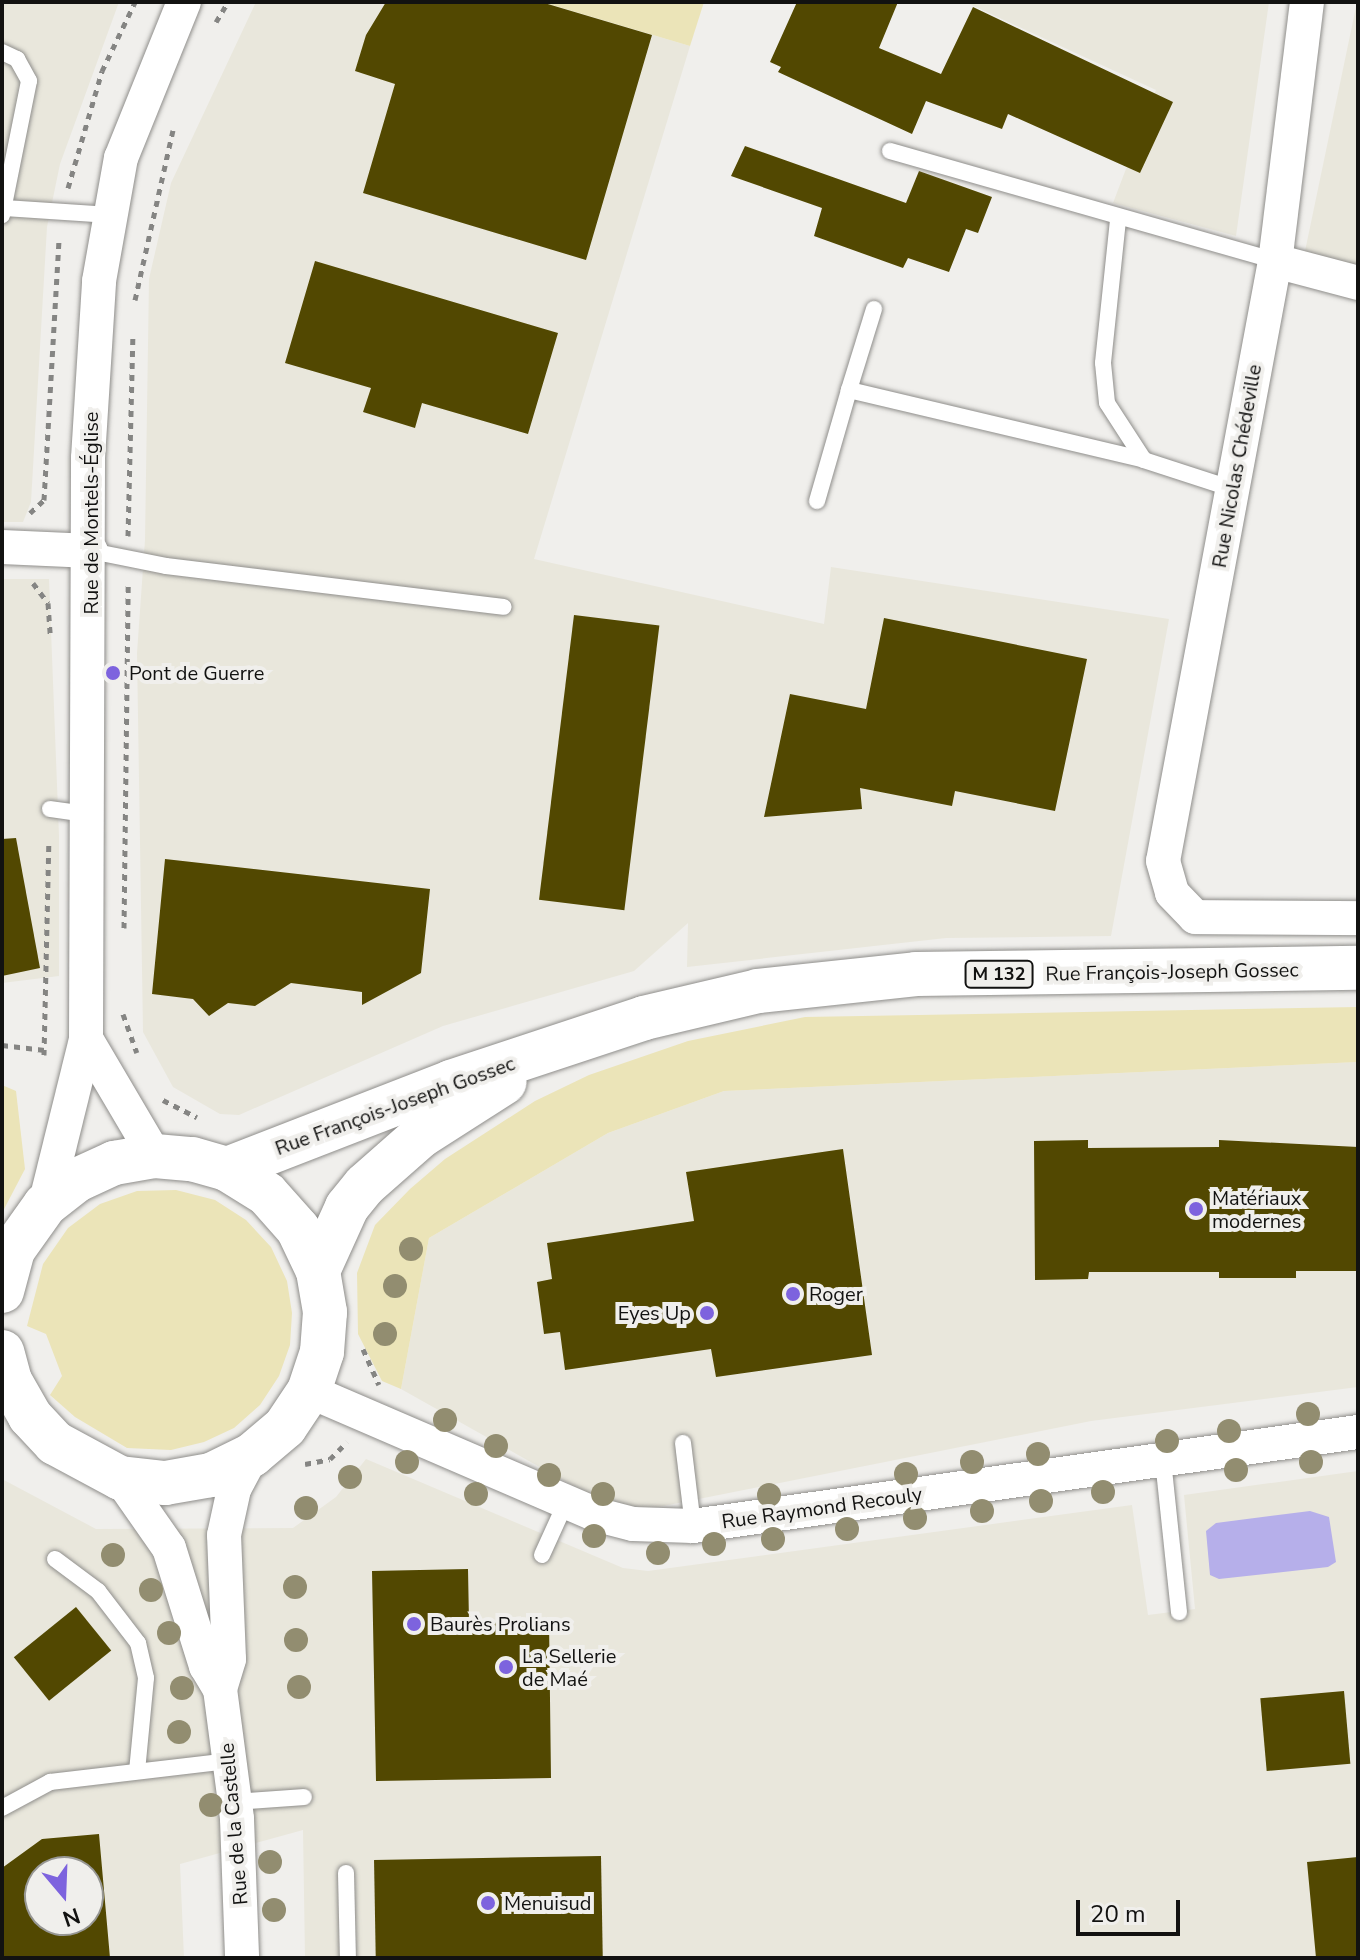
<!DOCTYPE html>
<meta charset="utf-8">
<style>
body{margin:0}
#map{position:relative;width:1360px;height:1960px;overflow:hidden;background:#f0efec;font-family:"Nunito Sans",sans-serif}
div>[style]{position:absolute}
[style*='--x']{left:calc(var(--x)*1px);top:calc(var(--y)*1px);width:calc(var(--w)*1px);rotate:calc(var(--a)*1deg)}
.built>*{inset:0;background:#e9e7dc}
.green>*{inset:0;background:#ebe4b8}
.water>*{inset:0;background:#b6afea}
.building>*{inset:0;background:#524801;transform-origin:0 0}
.path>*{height:5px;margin-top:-2.5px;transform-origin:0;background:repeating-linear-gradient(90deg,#858583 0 6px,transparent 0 12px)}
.roads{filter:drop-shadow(0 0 2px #8f8e8b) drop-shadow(0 0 2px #8f8e8b)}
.lane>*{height:16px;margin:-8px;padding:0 8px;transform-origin:8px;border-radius:8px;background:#fff}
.street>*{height:34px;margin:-17px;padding:0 17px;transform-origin:17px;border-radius:17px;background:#fff}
.primary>*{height:44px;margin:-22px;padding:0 22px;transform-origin:22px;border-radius:22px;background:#fff}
.trees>*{width:24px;height:24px;margin:-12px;border-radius:50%;background:#928d70}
.dots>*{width:22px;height:22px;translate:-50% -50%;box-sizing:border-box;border:4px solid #f0efec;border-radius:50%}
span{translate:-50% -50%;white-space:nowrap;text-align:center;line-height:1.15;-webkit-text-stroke:8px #f0efec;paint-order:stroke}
.shield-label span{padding:2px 6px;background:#f0efec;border:2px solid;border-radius:6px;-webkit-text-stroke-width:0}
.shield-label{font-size:18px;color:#121211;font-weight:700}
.street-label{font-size:20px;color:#121211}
.poi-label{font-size:20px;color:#121211}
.left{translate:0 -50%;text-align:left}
.right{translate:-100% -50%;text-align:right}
.frame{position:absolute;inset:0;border:4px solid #121211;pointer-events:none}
.north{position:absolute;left:24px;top:1856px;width:80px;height:80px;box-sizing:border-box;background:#f0efec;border:2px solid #979794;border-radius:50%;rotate:161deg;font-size:22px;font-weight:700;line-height:32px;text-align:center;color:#121211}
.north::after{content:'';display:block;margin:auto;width:28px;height:36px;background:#7d63de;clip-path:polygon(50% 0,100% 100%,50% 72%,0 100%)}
.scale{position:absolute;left:1076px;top:1900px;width:104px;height:36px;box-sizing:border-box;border:4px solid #121211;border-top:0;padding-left:10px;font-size:24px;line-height:28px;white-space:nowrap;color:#121211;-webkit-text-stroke:6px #f0efec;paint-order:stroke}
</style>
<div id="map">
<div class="built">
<i style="clip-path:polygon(2px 2px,119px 2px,60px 164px,47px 227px,31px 502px,23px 522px,2px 522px)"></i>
<i style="clip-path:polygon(256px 2px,542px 2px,690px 46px,534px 559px,824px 624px,831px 567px,1169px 619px,1111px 936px,946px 938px,687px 967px,688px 923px,634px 971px,443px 1026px,239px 1115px,220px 1114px,173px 1087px,143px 1032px,137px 653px,145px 540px,149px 279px,171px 183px)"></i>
<i style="clip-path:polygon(965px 2px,1269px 2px,1236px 236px,1113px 203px,1156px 90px)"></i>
<i style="clip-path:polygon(1357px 2px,1358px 2px,1358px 269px,1304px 256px)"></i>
<i style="clip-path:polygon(2px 579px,49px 579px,59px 836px,59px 976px,2px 983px)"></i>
<i style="clip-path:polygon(1358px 1062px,1358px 1387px,1091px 1421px,623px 1514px,401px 1389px,429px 1238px,608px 1133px,724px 1091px)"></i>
<i style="clip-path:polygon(evenodd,366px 1459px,623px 1568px,648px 1571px,1132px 1505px,1148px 1615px,1195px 1609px,1184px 1495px,1358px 1471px,1358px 1958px,305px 1958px,303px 1830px,180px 1864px,184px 1958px,2px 1958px,2px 1479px,96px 1529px,293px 1528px,336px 1497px,366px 1459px,40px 1872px,88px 1872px,88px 1920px,40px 1920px,40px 1872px)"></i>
</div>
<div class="green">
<i style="clip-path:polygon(542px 2px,704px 2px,690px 46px)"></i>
<i style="clip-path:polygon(1358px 1007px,1358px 1062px,724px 1091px,608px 1133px,429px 1238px,401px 1389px,382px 1381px,358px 1334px,357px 1273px,375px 1225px,410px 1189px,445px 1159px,535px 1101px,589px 1075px,688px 1041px,805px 1017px)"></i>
<i style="clip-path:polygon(2px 1085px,16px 1091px,25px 1169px,2px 1213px)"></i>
<i style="clip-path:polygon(176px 1190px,215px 1200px,246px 1220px,271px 1247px,287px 1281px,292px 1313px,290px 1345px,279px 1376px,260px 1405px,234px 1428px,204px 1442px,171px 1450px,127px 1448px,75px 1417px,50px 1395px,62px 1376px,46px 1334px,27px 1326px,43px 1264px,68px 1228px,100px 1204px,137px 1191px)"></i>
</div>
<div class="water">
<i style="clip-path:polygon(1310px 1511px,1329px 1517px,1336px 1562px,1328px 1567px,1219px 1579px,1210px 1575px,1206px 1531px,1216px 1523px)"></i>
</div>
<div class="building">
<i style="clip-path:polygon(386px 2px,541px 2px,652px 35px,586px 260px,363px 193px,395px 84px,355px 71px,366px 35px)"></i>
<i style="clip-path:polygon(797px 2px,898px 2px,879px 48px,941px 74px,973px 7px,1173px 102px,1140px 173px,1008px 114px,1002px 129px,926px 101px,912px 134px,778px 72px,781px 67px,770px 62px)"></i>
<i style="clip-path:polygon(745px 146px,906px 203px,919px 171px,992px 197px,978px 233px,966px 229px,949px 272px,908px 258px,903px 268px,814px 236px,822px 208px,731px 176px)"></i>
<i style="clip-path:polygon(315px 261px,558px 333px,528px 434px,422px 403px,415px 428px,363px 412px,371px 388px,285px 363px)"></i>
<i style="left:574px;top:615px;width:86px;height:287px;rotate:7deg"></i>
<i style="clip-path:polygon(884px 618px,1087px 659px,1055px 811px,955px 791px,952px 806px,860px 788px,862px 809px,764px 817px,790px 694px,866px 709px)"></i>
<i style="clip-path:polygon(16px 838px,40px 968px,2px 976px,2px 839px)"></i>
<i style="clip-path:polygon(165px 859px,430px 889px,421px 973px,362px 1005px,362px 992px,291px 983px,255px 1006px,228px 1003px,209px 1016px,193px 999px,152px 994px)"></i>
<i style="clip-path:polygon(1088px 1140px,1088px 1148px,1219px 1147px,1219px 1140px,1358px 1147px,1358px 1271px,1296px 1271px,1296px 1278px,1219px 1278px,1219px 1272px,1089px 1272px,1088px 1279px,1035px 1280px,1034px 1141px)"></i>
<i style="clip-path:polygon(843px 1149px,872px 1355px,716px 1377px,711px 1349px,565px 1370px,560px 1332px,544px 1334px,537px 1282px,552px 1279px,547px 1243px,694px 1221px,686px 1172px)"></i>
<i style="clip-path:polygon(468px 1569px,469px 1622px,549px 1620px,551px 1778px,376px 1781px,372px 1571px)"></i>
<i style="left:76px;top:1607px;width:56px;height:80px;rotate:51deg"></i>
<i style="left:1344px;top:1691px;width:73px;height:84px;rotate:85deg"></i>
<i style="clip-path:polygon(evenodd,99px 1834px,110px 1958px,2px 1958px,2px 1868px,42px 1839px,99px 1834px,40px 1872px,88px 1872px,88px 1920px,40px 1920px,40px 1872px)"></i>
<i style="left:601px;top:1856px;width:102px;height:227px;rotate:89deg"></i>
<i style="clip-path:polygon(1358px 1857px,1358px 1958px,1316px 1958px,1307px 1862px)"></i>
</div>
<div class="path">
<i style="--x:216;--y:22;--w:23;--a:-59"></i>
<i style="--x:68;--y:188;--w:122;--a:-73.8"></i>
<i style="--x:102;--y:71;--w:76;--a:-64.4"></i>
<i style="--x:135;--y:300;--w:174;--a:-77.4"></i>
<i style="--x:30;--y:513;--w:19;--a:-43"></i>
<i style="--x:44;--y:500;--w:263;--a:-86.7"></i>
<i style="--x:128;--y:536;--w:202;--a:-88.6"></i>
<i style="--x:33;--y:583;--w:25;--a:53"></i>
<i style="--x:48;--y:603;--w:32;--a:86"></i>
<i style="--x:124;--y:928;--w:346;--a:-89.3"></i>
<i style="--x:123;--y:1014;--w:41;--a:70.3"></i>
<i style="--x:2;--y:1045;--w:43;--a:6.6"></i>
<i style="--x:44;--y:1055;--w:214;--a:-88.7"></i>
<i style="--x:163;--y:1100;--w:38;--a:27"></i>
<i style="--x:363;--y:1349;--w:39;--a:66"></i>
<i style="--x:305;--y:1464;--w:25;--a:-11"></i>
<i style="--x:330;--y:1459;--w:24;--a:-45"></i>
</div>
<div class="roads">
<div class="lane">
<i style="--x:2;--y:52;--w:17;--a:25"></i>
<i style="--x:17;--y:59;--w:25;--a:61"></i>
<i style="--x:29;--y:81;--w:137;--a:101.4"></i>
<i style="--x:890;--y:151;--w:400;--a:15.9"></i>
<i style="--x:5;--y:208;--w:105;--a:3.8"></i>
<i style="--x:1118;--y:220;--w:144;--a:96"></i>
<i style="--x:1103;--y:363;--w:40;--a:84.3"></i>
<i style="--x:1107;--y:403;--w:68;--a:57"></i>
<i style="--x:1144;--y:460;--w:94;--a:18"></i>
<i style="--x:874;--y:309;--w:85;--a:107.2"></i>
<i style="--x:849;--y:390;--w:303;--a:13.3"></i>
<i style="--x:817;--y:501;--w:116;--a:-73.9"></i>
<i style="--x:91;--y:551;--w:76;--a:11.3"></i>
<i style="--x:166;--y:566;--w:340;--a:6.9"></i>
<i style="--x:50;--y:809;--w:37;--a:8"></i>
<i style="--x:683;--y:1443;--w:84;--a:83.1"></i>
<i style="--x:1163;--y:1460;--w:153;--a:84"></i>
<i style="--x:542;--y:1555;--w:58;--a:-65.6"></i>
<i style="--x:55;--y:1559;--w:54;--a:36.7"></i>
<i style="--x:98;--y:1591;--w:66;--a:52.4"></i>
<i style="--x:138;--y:1643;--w:36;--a:77"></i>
<i style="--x:146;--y:1678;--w:93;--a:95.5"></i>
<i style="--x:235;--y:1802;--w:69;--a:-4.1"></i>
<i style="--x:2;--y:1808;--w:55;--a:-28.4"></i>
<i style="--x:50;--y:1782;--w:181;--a:-6.7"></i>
<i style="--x:346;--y:1873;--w:85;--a:88.7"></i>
</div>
<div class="street">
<i style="--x:1307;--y:2;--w:261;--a:97"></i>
<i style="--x:1275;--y:261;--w:610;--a:100.57"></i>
<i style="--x:1163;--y:861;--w:33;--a:74"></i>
<i style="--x:1172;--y:893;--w:33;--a:46"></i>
<i style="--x:1195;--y:917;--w:163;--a:0.4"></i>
<i style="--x:1275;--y:261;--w:86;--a:14.8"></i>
<i style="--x:2;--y:547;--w:89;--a:2.6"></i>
<i style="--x:86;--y:1039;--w:136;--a:59.5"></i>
<i style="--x:45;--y:1205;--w:171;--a:-76.1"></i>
<i style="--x:86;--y:1039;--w:581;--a:-89.8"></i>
<i style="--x:88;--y:458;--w:177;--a:-86.4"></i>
<i style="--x:99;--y:281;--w:125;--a:-79.9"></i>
<i style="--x:121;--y:158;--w:168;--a:-68"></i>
<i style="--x:309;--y:1391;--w:310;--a:23.3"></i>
<i style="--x:594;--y:1514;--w:40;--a:14.4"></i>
<i style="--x:633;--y:1524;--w:60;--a:1.9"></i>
<i style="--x:693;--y:1526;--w:672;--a:-8.05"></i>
<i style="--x:120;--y:1478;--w:85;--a:55"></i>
<i style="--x:169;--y:1548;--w:124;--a:72.6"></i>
<i style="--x:206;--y:1666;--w:27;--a:59"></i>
<i style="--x:220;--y:1689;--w:131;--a:82.5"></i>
<i style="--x:237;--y:1819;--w:139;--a:87.9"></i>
<i style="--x:220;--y:1689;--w:31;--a:-73"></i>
<i style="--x:229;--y:1659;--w:124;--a:-92.3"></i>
<i style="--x:224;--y:1535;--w:47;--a:-77.7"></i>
<i style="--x:234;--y:1489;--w:38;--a:-62"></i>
</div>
<div class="primary">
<i style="--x:227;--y:1169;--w:240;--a:-21.2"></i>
<i style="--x:451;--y:1082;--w:203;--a:-18.3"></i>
<i style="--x:644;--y:1018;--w:117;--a:-13.3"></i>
<i style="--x:758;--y:991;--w:159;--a:-6.1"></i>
<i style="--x:916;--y:974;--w:442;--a:-0.8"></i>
<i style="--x:318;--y:1271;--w:70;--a:-65.6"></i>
<i style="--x:347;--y:1207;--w:28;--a:-51"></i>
<i style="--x:365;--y:1185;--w:76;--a:-41.3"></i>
<i style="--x:422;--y:1135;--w:98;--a:-32.6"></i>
<i style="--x:2;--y:1291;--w:42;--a:-75"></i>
<i style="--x:13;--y:1250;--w:55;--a:-54.6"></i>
<i style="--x:45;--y:1205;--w:41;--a:-38"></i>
<i style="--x:77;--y:1180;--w:41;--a:-24.7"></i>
<i style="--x:114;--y:1163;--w:42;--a:-9.7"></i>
<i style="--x:155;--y:1156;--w:37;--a:5"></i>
<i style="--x:192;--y:1159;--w:36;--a:16"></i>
<i style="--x:227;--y:1169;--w:47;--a:32"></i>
<i style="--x:267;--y:1194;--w:47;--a:48.5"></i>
<i style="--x:298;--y:1229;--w:47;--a:64.5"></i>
<i style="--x:318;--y:1271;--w:42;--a:80.3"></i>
<i style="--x:325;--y:1312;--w:40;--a:94.3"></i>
<i style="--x:322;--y:1352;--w:41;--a:108.4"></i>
<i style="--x:309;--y:1391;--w:43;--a:123.7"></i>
<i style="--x:285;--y:1427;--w:43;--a:139.7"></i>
<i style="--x:252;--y:1455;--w:46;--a:154"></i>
<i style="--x:211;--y:1475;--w:47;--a:170.1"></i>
<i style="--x:165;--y:1483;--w:45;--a:-173.7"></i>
<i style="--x:120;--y:1478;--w:74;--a:-151.7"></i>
<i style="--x:55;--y:1443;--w:37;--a:-133"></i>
<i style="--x:30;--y:1416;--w:40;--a:-119.7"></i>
<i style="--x:10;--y:1381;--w:30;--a:-105"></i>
</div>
</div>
<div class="trees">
<i style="left:411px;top:1249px"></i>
<i style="left:395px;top:1286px"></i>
<i style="left:385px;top:1334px"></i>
<i style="left:1308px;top:1414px"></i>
<i style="left:445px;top:1420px"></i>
<i style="left:1229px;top:1431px"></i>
<i style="left:1167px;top:1441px"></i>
<i style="left:496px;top:1446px"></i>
<i style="left:1038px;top:1454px"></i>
<i style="left:407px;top:1462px"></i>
<i style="left:972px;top:1462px"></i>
<i style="left:1311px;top:1462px"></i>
<i style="left:1236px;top:1470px"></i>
<i style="left:906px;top:1474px"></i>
<i style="left:549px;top:1475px"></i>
<i style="left:350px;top:1477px"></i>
<i style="left:1103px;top:1492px"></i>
<i style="left:476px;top:1494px"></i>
<i style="left:603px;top:1494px"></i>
<i style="left:769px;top:1495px"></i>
<i style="left:1041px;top:1501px"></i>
<i style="left:306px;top:1508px"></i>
<i style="left:982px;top:1511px"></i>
<i style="left:915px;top:1518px"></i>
<i style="left:847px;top:1529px"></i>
<i style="left:594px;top:1536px"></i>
<i style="left:773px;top:1539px"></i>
<i style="left:714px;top:1544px"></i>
<i style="left:658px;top:1553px"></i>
<i style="left:113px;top:1555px"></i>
<i style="left:295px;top:1587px"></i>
<i style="left:151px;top:1590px"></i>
<i style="left:169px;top:1633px"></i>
<i style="left:296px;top:1640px"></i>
<i style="left:299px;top:1687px"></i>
<i style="left:182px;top:1688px"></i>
<i style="left:179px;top:1732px"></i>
<i style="left:211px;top:1805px"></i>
<i style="left:270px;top:1862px"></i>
<i style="left:274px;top:1910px"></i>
</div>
<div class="dots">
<i style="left:113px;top:673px;background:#7d63de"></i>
<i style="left:1196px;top:1209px;background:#7d63de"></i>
<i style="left:793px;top:1294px;background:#7d63de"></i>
<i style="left:707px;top:1313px;background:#7d63de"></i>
<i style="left:414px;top:1624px;background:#7d63de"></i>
<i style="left:506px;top:1667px;background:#7d63de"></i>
<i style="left:488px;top:1903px;background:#7d63de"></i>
</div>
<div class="shield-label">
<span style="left:999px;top:974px">M 132</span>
</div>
<div class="street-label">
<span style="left:1237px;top:466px;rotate:-80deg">Rue Nicolas Chédeville</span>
<span style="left:91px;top:513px;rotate:-90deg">Rue de Montels-Église</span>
<span style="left:1172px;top:972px;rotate:-1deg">Rue François-Joseph Gossec</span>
<span style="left:395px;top:1106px;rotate:-20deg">Rue François-Joseph Gossec</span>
<span style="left:822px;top:1508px;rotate:-8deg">Rue Raymond Recouly</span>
<span style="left:234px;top:1824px;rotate:-95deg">Rue de la Castelle</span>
</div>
<div class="poi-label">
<span class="left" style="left:129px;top:673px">Pont de Guerre</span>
<span class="left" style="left:1212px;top:1210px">Matériaux<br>modernes</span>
<span class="left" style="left:809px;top:1294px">Roger</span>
<span class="right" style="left:691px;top:1313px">Eyes Up</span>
<span class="left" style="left:430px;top:1624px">Baurès Prolians</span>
<span class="left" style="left:522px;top:1668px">La Sellerie<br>de Maé</span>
<span class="left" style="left:504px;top:1903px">Menuisud</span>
</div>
<div class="frame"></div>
<div class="north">N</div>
<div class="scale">20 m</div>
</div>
